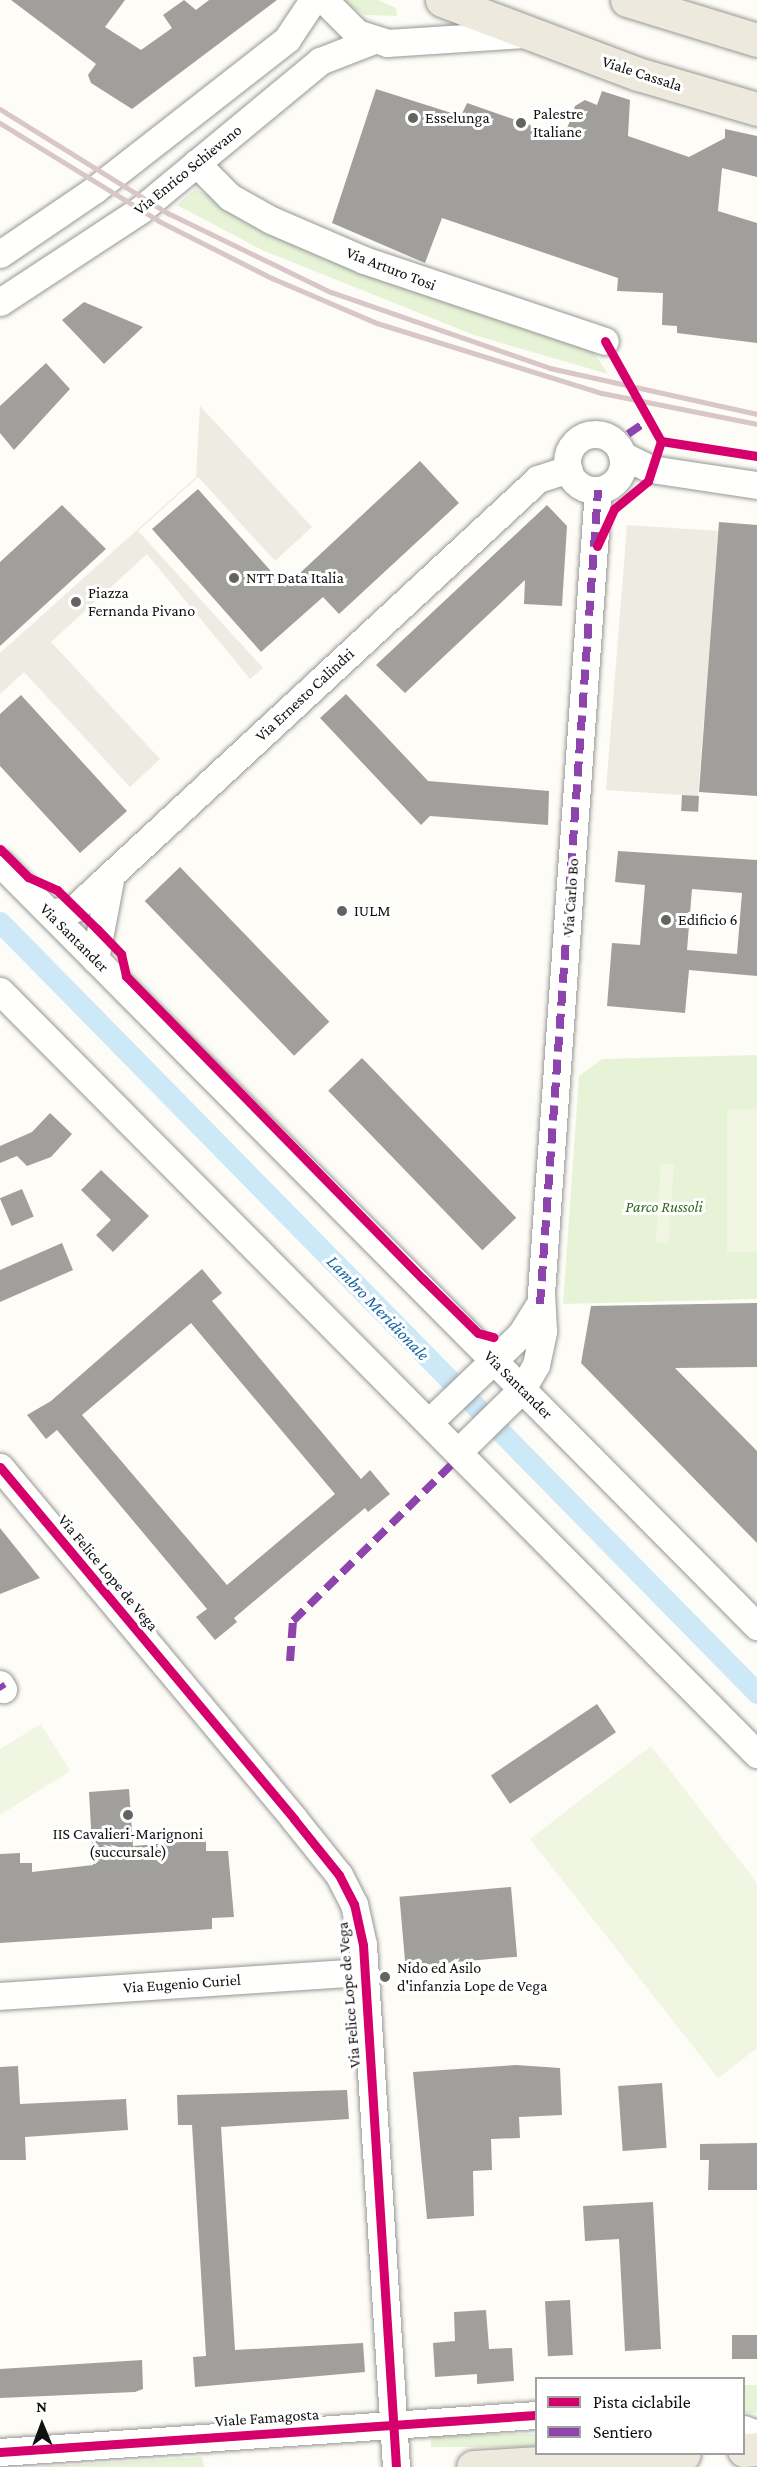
<!DOCTYPE html>
<style>
body{margin:0}
#map{position:relative;width:757px;height:2467px;overflow:hidden;background:#fdfcf7;font-family:"Crimson Pro",serif}
div>[style]{position:absolute}
[style*='--x']{left:calc(var(--x)*1px);top:calc(var(--y)*1px);width:calc(var(--w)*1px);rotate:calc(var(--a)*1deg)}
.green>*{inset:0;background:#e7f3d7;transform-origin:0 0}
.pitch>*{inset:0;background:#f0f6e1;transform-origin:0 0}
.plaza>*{inset:0;background:#edebe2}
.canal>*{height:21px;margin:-10.5px;padding:0 10.5px;transform-origin:10.5px;border-radius:10.5px;background:#cde8f7}
.building>*{inset:0;background:#a19f9c;transform-origin:0 0}
.roads{filter:drop-shadow(0 0 2px #979795) drop-shadow(0 0 2px #979795)}
.minor>*{height:27px;margin:-13.5px;padding:0 13.5px;transform-origin:13.5px;border-radius:13.5px;background:#fffffe}
.minor>.ring{margin:-13.5px;padding:0;box-sizing:content-box;background:none;border:27px solid #fffffe;border-radius:50%}
.major>*{height:33px;margin:-16.5px;padding:0 16.5px;transform-origin:16.5px;border-radius:16.5px;background:#ede9dc}
.rail>*{height:4.5px;margin:-2.25px;padding:0 2.25px;transform-origin:2.25px;border-radius:2.25px;background:#d9c6c7}
.quiet>*{height:8px;margin-top:-4px;transform-origin:0;background:repeating-linear-gradient(90deg,#8e44ad 0 15px,transparent 0 23px)}
.cycleway>*{height:9px;margin:-4.5px;padding:0 4.5px;transform-origin:4.5px;border-radius:4.5px;background:#d6006c}
.dots>*{width:16px;height:16px;translate:-50% -50%;box-sizing:border-box;border:3px solid #fff;border-radius:50%}
span{translate:-50% -50%;white-space:nowrap;text-align:center;line-height:1.15;-webkit-text-stroke:6px #fff;paint-order:stroke}
.street-label{font-size:16px;color:#111}
.poi-label{font-size:16px;color:#111}
.left{translate:0 -50%;text-align:left}
.park-label{font-size:16px;color:#2f6b1f;font-style:italic}
.water-label{font-size:18px;color:#1768a6;font-style:italic}
.legend{position:absolute;left:535px;top:2377px;width:210px;height:78px;box-sizing:border-box;background:#fff;border:2px solid #a0a0a0;margin:0;padding:8px 10px;list-style:none;font-size:18px;color:#111}
.legend li{display:flex;align-items:center;gap:12px;height:30px}
.legend b{width:30px;border:2px solid #a0a0a0}
.north{position:absolute;left:12px;top:2395px;width:60px;height:60px;-webkit-text-stroke:4px #fff;paint-order:stroke;rotate:359deg;font-size:16px;font-weight:700;line-height:24px;text-align:center;color:#111}
.north::after{content:'';display:block;margin:auto;width:21px;height:27px;background:#111;clip-path:polygon(50% 0,100% 100%,50% 72%,0 100%)}
</style>
<div id="map">
<div class="green">
<i style="clip-path:polygon(340px 0,378px 0,396px 8px,397px 16px,365px 15px)"></i>
<i style="clip-path:polygon(195px 189px,282px 233px,592px 350px,608px 374px,474px 335px,262px 250px,177px 205px)"></i>
<i style="clip-path:polygon(757px 1055px,757px 1299px,563px 1304px,579px 1076px,602px 1059px)"></i>
<i style="left:757px;top:2385px;width:28px;height:13px;rotate:90deg"></i>
<i style="left:536px;top:2434px;width:13px;height:105px;rotate:90deg"></i>
<i style="clip-path:polygon(202px 2457px,204px 2467px,34px 2467px)"></i>
</div>
<div class="pitch">
<i style="left:727px;top:1109px;width:30px;height:143px"></i>
<i style="left:661px;top:1164px;width:13px;height:79px;rotate:4deg"></i>
<i style="clip-path:polygon(41px 1724px,70px 1771px,0 1815px,0 1749px)"></i>
<i style="clip-path:polygon(651px 1746px,757px 1883px,757px 2048px,718px 2078px,530px 1839px)"></i>
</div>
<div class="plaza">
<i style="clip-path:polygon(200px 406px,312px 527px,275px 561px,198px 477px,138px 531px,263px 668px,250px 679px,147px 554px,51px 642px,160px 759px,130px 787px,24px 672px,0 694px,0 653px,196px 477px)"></i>
<i style="clip-path:polygon(627px 525px,718px 531px,706px 702px,719px 718px,704px 717px,698px 796px,606px 790px)"></i>
</div>
<div class="canal">
<i style="--x:0;--y:922;--w:1081;--a:45.52"></i>
</div>
<div class="building">
<i style="clip-path:polygon(11px 0,125px 0,105px 27px,141px 50px,172px 28px,163px 15px,184px 0,196px 10px,209px 0,277px 0,132px 109px,91px 83px,88px 75px,96px 64px)"></i>
<i style="clip-path:polygon(376px 89px,461px 116px,467px 103px,564px 137px,575px 106px,585px 100px,597px 105px,602px 91px,630px 100px,628px 136px,689px 157px,725px 138px,725px 129px,757px 136px,757px 177px,722px 168px,718px 211px,757px 223px,757px 343px,677px 333px,677px 326px,662px 325px,663px 293px,617px 291px,618px 278px,442px 218px,425px 263px,332px 223px)"></i>
<i style="clip-path:polygon(84px 302px,143px 327px,104px 364px,62px 320px)"></i>
<i style="clip-path:polygon(46px 363px,70px 389px,14px 450px,0 433px,0 406px)"></i>
<i style="clip-path:polygon(420px 461px,459px 503px,339px 614px,323px 597px,261px 652px,152px 529px,198px 489px,285px 587px)"></i>
<i style="clip-path:polygon(62px 505px,106px 549px,0 646px,0 562px)"></i>
<i style="clip-path:polygon(547px 505px,567px 526px,562px 606px,524px 604px,525px 580px,405px 693px,376px 665px)"></i>
<i style="clip-path:polygon(719px 522px,757px 525px,757px 796px,699px 792px)"></i>
<i style="clip-path:polygon(346px 694px,428px 781px,549px 791px,548px 825px,430px 816px,421px 825px,320px 718px)"></i>
<i style="clip-path:polygon(21px 695px,127px 811px,80px 853px,0 766px,0 714px)"></i>
<i style="left:682px;top:795px;width:17px;height:16px;rotate:3deg"></i>
<i style="clip-path:polygon(evenodd,618px 851px,757px 860px,757px 976px,689px 970px,685px 1013px,607px 1006px,612px 943px,640px 945px,645px 885px,615px 882px,618px 851px,692px 889px,742px 893px,737px 954px,687px 950px,692px 889px)"></i>
<i style="left:180px;top:867px;width:215px;height:49px;rotate:46deg"></i>
<i style="left:362px;top:1058px;width:222px;height:47px;rotate:46deg"></i>
<i style="clip-path:polygon(50px 1113px,72px 1134px,51px 1157px,27px 1166px,17px 1156px,0 1163px,0 1146px,32px 1132px)"></i>
<i style="clip-path:polygon(101px 1170px,149px 1216px,113px 1252px,96px 1235px,111px 1220px,81px 1190px)"></i>
<i style="left:22px;top:1189px;width:30px;height:24px;rotate:67deg"></i>
<i style="clip-path:polygon(62px 1243px,73px 1270px,0 1302px,0 1270px)"></i>
<i style="clip-path:polygon(evenodd,202px 1269px,222px 1293px,212px 1301px,361px 1479px,370px 1470px,390px 1494px,368px 1512px,365px 1508px,234px 1618px,237px 1622px,215px 1640px,196px 1617px,207px 1609px,57px 1430px,46px 1439px,27px 1415px,51px 1401px,202px 1269px,191px 1323px,335px 1494px,227px 1585px,82px 1415px,191px 1323px)"></i>
<i style="clip-path:polygon(757px 1303px,757px 1367px,675px 1368px,757px 1451px,757px 1543px,581px 1363px,591px 1306px)"></i>
<i style="clip-path:polygon(0 1528px,40px 1578px,0 1594px)"></i>
<i style="left:597px;top:1704px;width:34px;height:128px;rotate:56deg"></i>
<i style="clip-path:polygon(129px 1789px,133px 1846px,206px 1840px,206px 1851px,228px 1851px,234px 1917px,212px 1918px,212px 1929px,0 1943px,0 1854px,20px 1853px,20px 1863px,32px 1863px,32px 1872px,93px 1865px,89px 1792px)"></i>
<i style="left:511px;top:1887px;width:70px;height:112px;rotate:85deg"></i>
<i style="clip-path:polygon(516px 2065px,560px 2068px,562px 2115px,519px 2117px,520px 2138px,491px 2139px,492px 2170px,473px 2171px,474px 2216px,427px 2219px,413px 2072px)"></i>
<i style="clip-path:polygon(18px 2066px,20px 2104px,126px 2099px,128px 2130px,25px 2137px,26px 2160px,0 2160px,0 2067px)"></i>
<i style="left:662px;top:2083px;width:65px;height:44px;rotate:86deg"></i>
<i style="clip-path:polygon(347px 2090px,349px 2119px,221px 2127px,235px 2350px,363px 2343px,365px 2372px,195px 2387px,193px 2357px,206px 2356px,192px 2125px,178px 2125px,177px 2095px)"></i>
<i style="clip-path:polygon(757px 2143px,757px 2190px,708px 2190px,709px 2160px,700px 2160px,700px 2144px)"></i>
<i style="clip-path:polygon(653px 2202px,661px 2349px,625px 2351px,619px 2239px,585px 2241px,583px 2206px)"></i>
<i style="left:570px;top:2300px;width:55px;height:25px;rotate:87deg"></i>
<i style="clip-path:polygon(486px 2310px,489px 2349px,512px 2348px,514px 2381px,477px 2384px,477px 2374px,435px 2377px,433px 2343px,455px 2341px,454px 2312px)"></i>
<i style="left:757px;top:2335px;width:24px;height:25px;rotate:90deg"></i>
<i style="clip-path:polygon(142px 2360px,143px 2389px,135px 2392px,0 2398px,0 2369px)"></i>
</div>
<div class="roads">
<div class="minor">
<i style="--x:324;--y:0;--w:47;--a:45"></i>
<i style="--x:357;--y:33;--w:32;--a:18"></i>
<i style="--x:387;--y:43;--w:141;--a:-3.7"></i>
<i style="--x:196;--y:163;--w:48;--a:45"></i>
<i style="--x:230;--y:197;--w:47;--a:29.3"></i>
<i style="--x:271;--y:220;--w:101;--a:23.3"></i>
<i style="--x:364;--y:260;--w:254;--a:18.6"></i>
<i style="--x:0;--y:254;--w:114;--a:-34.2"></i>
<i style="--x:94;--y:190;--w:245;--a:-38"></i>
<i style="--x:287;--y:39;--w:47;--a:-56.3"></i>
<i style="--x:0;--y:302;--w:168;--a:-33.3"></i>
<i style="--x:140;--y:210;--w:234;--a:-39.6"></i>
<i style="--x:320;--y:61;--w:58;--a:-21.3"></i>
<i class="ring" style="left:567px;top:434px;width:29px;height:29px"></i>
<i style="--x:622;--y:455;--w:32;--a:26"></i>
<i style="--x:651;--y:469;--w:107;--a:8.6"></i>
<i style="--x:0;--y:863;--w:1075;--a:45.23"></i>
<i style="--x:50;--y:913;--w:25;--a:-11"></i>
<i style="--x:75;--y:908;--w:631;--a:-42.82"></i>
<i style="--x:538;--y:479;--w:32;--a:-18"></i>
<i style="--x:95;--y:959;--w:86;--a:-79.2"></i>
<i style="--x:0;--y:991;--w:1075;--a:45.23"></i>
<i style="--x:430;--y:1421;--w:126;--a:-43.7"></i>
<i style="--x:521;--y:1334;--w:36;--a:-58"></i>
<i style="--x:460;--y:1450;--w:87;--a:-44.5"></i>
<i style="--x:522;--y:1389;--w:28;--a:-60"></i>
<i style="--x:536;--y:1365;--w:35;--a:-78"></i>
<i style="--x:543;--y:1331;--w:38;--a:-93"></i>
<i style="--x:541;--y:1293;--w:805;--a:-85.94"></i>
<i style="--x:0;--y:1467;--w:459;--a:50.1"></i>
<i style="--x:294;--y:1819;--w:72;--a:51.2"></i>
<i style="--x:339;--y:1875;--w:33;--a:63"></i>
<i style="--x:354;--y:1904;--w:42;--a:77.6"></i>
<i style="--x:363;--y:1945;--w:523;--a:86.38"></i>
<i style="--x:0;--y:1684;--w:6;--a:59"></i>
<i style="--x:0;--y:1996;--w:365;--a:-3.8"></i>
<i style="--x:744;--y:2429;--w:14;--a:21"></i>
<i style="--x:0;--y:2452;--w:537;--a:-3.95"></i>
</div>
<div class="major">
<i style="--x:442;--y:0;--w:210;--a:20.7"></i>
<i style="--x:638;--y:74;--w:124;--a:16.4"></i>
<i style="--x:627;--y:0;--w:136;--a:17.1"></i>
<i style="--x:744;--y:2450;--w:13;--a:-4"></i>
<i style="--x:473;--y:2467;--w:211;--a:-3.5"></i>
</div>
</div>
<div class="rail">
<i style="--x:0;--y:109;--w:198;--a:31.8"></i>
<i style="--x:168;--y:213;--w:181;--a:25.9"></i>
<i style="--x:331;--y:292;--w:232;--a:19.1"></i>
<i style="--x:550;--y:368;--w:212;--a:12.5"></i>
<i style="--x:0;--y:123;--w:187;--a:31.6"></i>
<i style="--x:159;--y:221;--w:127;--a:26.8"></i>
<i style="--x:272;--y:278;--w:114;--a:23.2"></i>
<i style="--x:377;--y:323;--w:236;--a:17.3"></i>
<i style="--x:602;--y:393;--w:158;--a:11.3"></i>
</div>
<div class="quiet">
<i style="--x:628;--y:434;--w:25;--a:-34"></i>
<i style="--x:540;--y:1304;--w:816;--a:-85.92"></i>
<i style="--x:290;--y:1661;--w:40;--a:-85.7"></i>
<i style="--x:293;--y:1621;--w:225;--a:-44.6"></i>
<i style="--x:0;--y:1684;--w:6;--a:59"></i>
</div>
<div class="cycleway">
<i style="--x:605;--y:341;--w:115;--a:60.8"></i>
<i style="--x:661;--y:441;--w:97;--a:8.9"></i>
<i style="--x:597;--y:546;--w:41;--a:-65.3"></i>
<i style="--x:614;--y:509;--w:44;--a:-39.5"></i>
<i style="--x:648;--y:481;--w:42;--a:-72"></i>
<i style="--x:0;--y:849;--w:40;--a:45"></i>
<i style="--x:28;--y:877;--w:32;--a:24"></i>
<i style="--x:57;--y:890;--w:56;--a:44.3"></i>
<i style="--x:97;--y:929;--w:35;--a:46"></i>
<i style="--x:121;--y:954;--w:23;--a:77"></i>
<i style="--x:126;--y:976;--w:424;--a:45.6"></i>
<i style="--x:423;--y:1279;--w:77;--a:44.5"></i>
<i style="--x:478;--y:1333;--w:16;--a:15"></i>
<i style="--x:0;--y:1467;--w:459;--a:50.1"></i>
<i style="--x:294;--y:1819;--w:72;--a:51.2"></i>
<i style="--x:339;--y:1875;--w:33;--a:63"></i>
<i style="--x:354;--y:1904;--w:42;--a:77.6"></i>
<i style="--x:363;--y:1945;--w:523;--a:86.38"></i>
<i style="--x:0;--y:2452;--w:537;--a:-3.95"></i>
</div>
<div class="dots">
<i style="left:413px;top:118px;background:#646362"></i>
<i style="left:521px;top:123px;background:#646362"></i>
<i style="left:234px;top:578px;background:#646362"></i>
<i style="left:76px;top:602px;background:#646362"></i>
<i style="left:342px;top:911px;background:#646362"></i>
<i style="left:666px;top:920px;background:#646362"></i>
<i style="left:128px;top:1815px;background:#646362"></i>
<i style="left:385px;top:1977px;background:#646362"></i>
</div>
<div class="street-label">
<span style="left:642px;top:74px;rotate:18deg">Viale Cassala</span>
<span style="left:188px;top:170px;rotate:-39deg">Via Enrico Schievano</span>
<span style="left:391px;top:269px;rotate:21deg">Via Arturo Tosi</span>
<span style="left:305px;top:695px;rotate:-43deg">Via Ernesto Calindri</span>
<span style="left:571px;top:897px;rotate:-86deg">Via Carlo Bo</span>
<span style="left:74px;top:938px;rotate:45deg">Via Santander</span>
<span style="left:518px;top:1385px;rotate:45deg">Via Santander</span>
<span style="left:108px;top:1573px;rotate:50deg">Via Felice Lope de Vega</span>
<span style="left:182px;top:1984px;rotate:-4deg">Via Eugenio Curiel</span>
<span style="left:349px;top:1995px;rotate:-95deg">Via Felice Lope de Vega</span>
<span style="left:267px;top:2418px;rotate:-4deg">Viale Famagosta</span>
</div>
<div class="poi-label">
<span class="left" style="left:533px;top:123px">Palestre<br>Italiane</span>
<span class="left" style="left:425px;top:118px">Esselunga</span>
<span class="left" style="left:246px;top:578px">NTT Data Italia</span>
<span class="left" style="left:88px;top:602px">Piazza<br>Fernanda Pivano</span>
<span class="left" style="left:354px;top:911px">IULM</span>
<span class="left" style="left:678px;top:920px">Edificio 6</span>
<span style="left:128px;top:1843px">IIS Cavalieri-Marignoni<br>(succursale)</span>
<span class="left" style="left:397px;top:1977px">Nido ed Asilo<br>d'infanzia Lope de Vega</span>
</div>
<div class="park-label">
<span style="left:664px;top:1207px">Parco Russoli</span>
</div>
<div class="water-label">
<span style="left:378px;top:1308px;rotate:46deg">Lambro Meridionale</span>
</div>
<ul class="legend">
<li><b style="height:8px;background:#d6006c"></b>Pista ciclabile</li>
<li><b style="height:8px;background:#8e44ad"></b>Sentiero</li>
</ul>
<div class="north">N</div>
</div>
